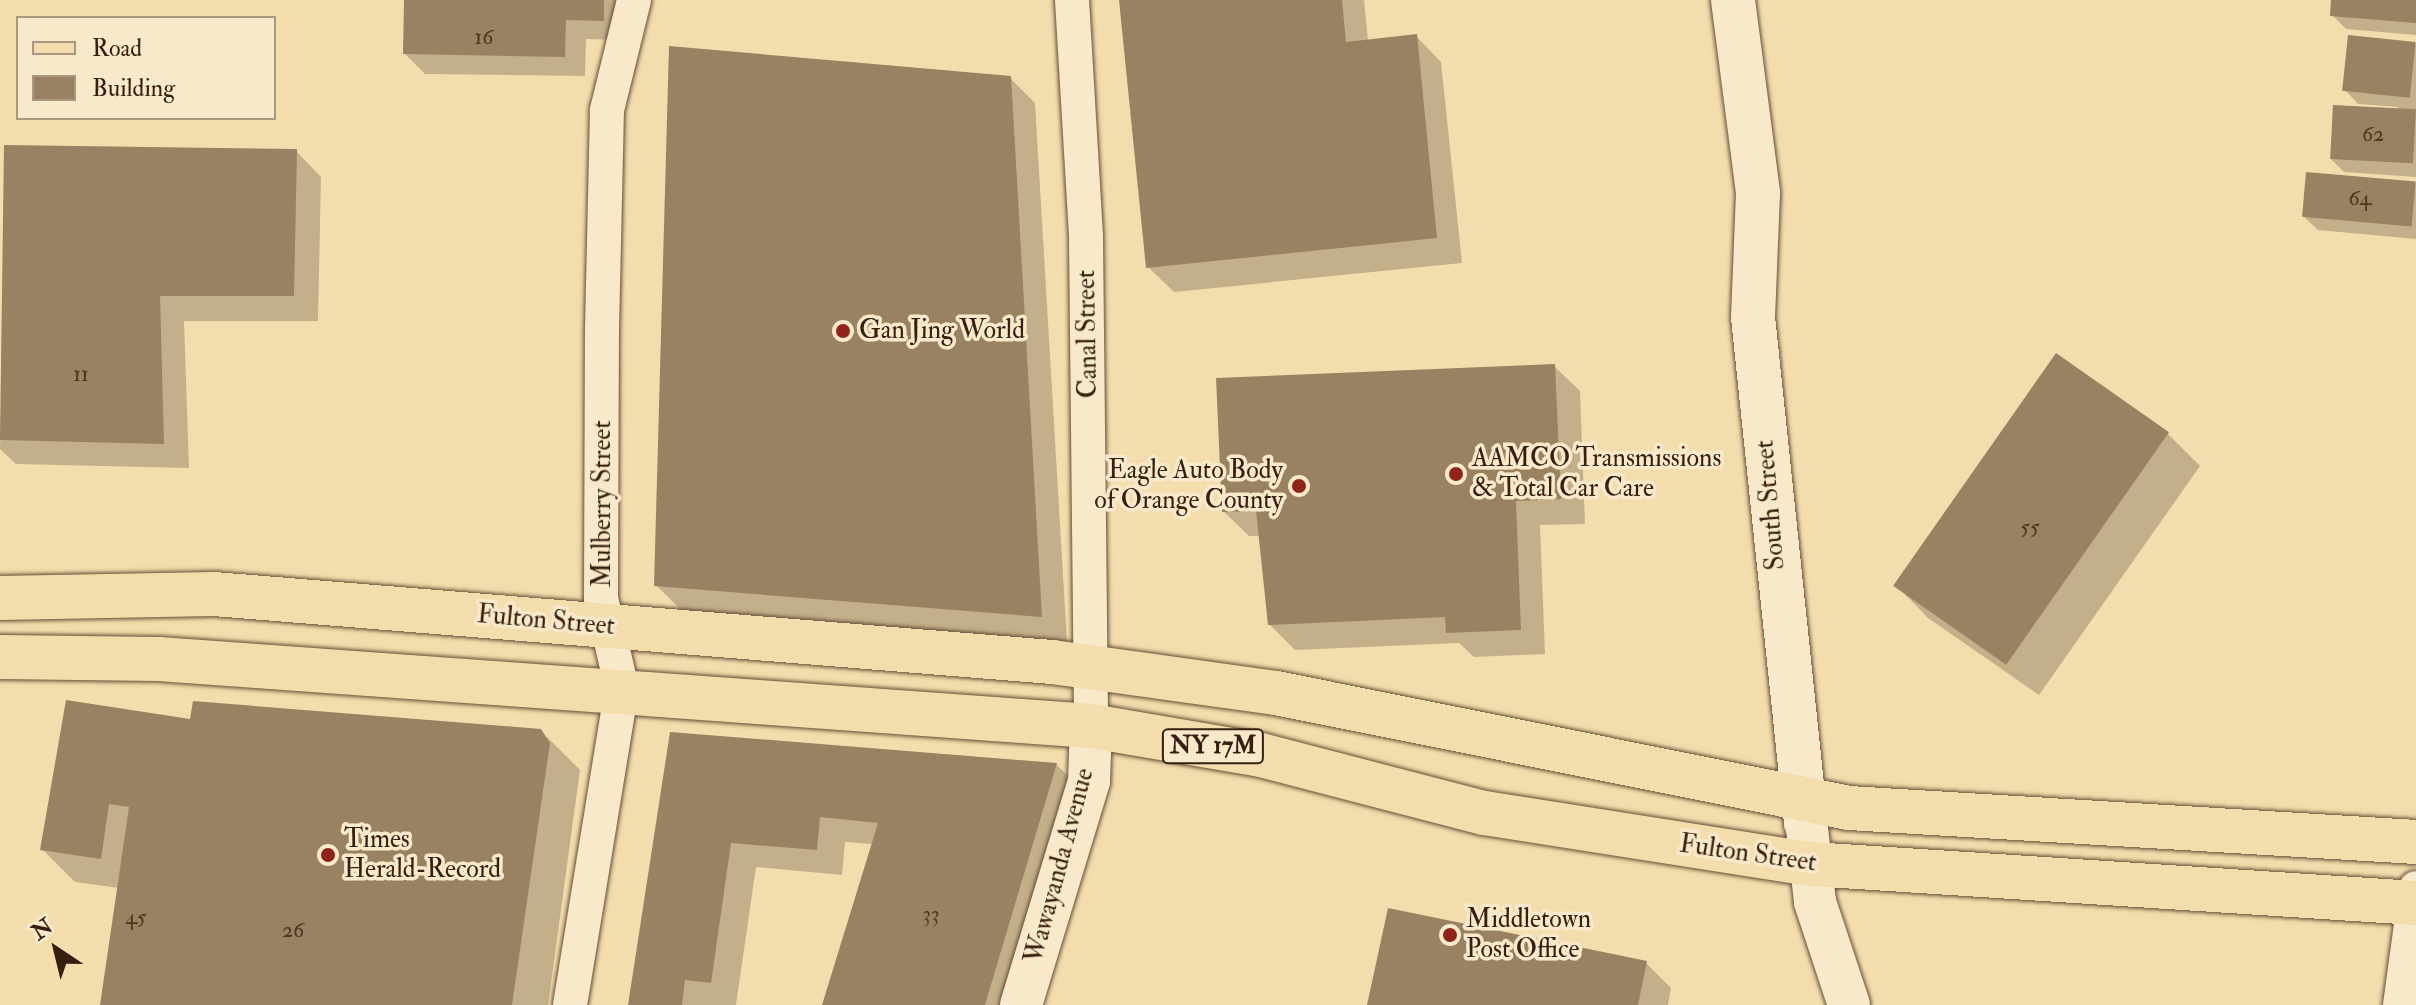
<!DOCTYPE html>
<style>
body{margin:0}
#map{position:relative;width:2416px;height:1005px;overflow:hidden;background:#f4ddad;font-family:"IM FELL Double Pica",serif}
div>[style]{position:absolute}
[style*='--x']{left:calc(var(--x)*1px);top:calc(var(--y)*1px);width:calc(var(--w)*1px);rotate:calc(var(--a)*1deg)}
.shadow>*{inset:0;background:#0003}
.building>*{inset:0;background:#988262;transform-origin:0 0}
.roads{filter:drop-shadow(0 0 2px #654e37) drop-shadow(0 0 2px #654e37)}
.minor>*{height:34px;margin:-17px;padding:0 17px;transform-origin:17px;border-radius:17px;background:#f8e9ca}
.tertiary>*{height:42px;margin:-21px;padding:0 21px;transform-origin:21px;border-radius:21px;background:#f8e9ca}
.secondary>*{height:44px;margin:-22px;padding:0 22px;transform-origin:22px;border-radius:22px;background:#f8e9ca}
.primary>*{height:44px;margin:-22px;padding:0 22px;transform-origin:22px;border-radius:22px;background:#f4ddad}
.dots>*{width:22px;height:22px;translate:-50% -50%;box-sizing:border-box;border:4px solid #f8e9ca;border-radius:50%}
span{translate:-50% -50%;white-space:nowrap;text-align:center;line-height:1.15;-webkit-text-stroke:7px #f8e9ca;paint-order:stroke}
.number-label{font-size:22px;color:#4e3824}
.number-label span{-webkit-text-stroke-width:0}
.shield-label span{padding:2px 6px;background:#f8e9ca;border:2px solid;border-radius:6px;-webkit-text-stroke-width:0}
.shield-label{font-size:24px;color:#351f10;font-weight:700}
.poi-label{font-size:26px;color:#351f10}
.left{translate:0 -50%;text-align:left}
.right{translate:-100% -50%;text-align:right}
.street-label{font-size:26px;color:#351f10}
.legend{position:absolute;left:16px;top:16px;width:260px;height:104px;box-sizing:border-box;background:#f8e9ca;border:2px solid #aa9880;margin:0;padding:10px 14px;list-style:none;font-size:24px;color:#351f10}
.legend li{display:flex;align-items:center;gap:16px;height:40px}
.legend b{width:40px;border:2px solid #aa9880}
.north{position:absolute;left:16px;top:909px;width:80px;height:80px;-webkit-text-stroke:6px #f8e9ca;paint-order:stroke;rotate:325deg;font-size:22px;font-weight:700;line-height:32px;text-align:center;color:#351f10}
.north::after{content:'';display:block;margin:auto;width:28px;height:36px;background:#351f10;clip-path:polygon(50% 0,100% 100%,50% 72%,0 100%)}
</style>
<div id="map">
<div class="shadow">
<i style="clip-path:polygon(406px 0,624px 0,623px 40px,586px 39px,585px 76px,425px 74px,405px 54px)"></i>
<i style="clip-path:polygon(1121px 0,1364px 0,1368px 41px,1416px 36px,1441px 62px,1462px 263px,1174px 292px,1148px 267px)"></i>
<i style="clip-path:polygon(2333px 0,2416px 0,2416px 35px,2346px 29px,2332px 15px)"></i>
<i style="clip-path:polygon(2416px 44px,2416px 177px,2344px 172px,2330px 158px,2399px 107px,2358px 104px,2345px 90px)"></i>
<i style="clip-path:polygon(1010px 78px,1035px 103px,1067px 642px,682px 611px,656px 585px)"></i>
<i style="clip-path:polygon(296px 151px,321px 177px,318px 321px,184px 321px,189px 468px,16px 464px,0 449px,4px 293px)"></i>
<i style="clip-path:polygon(2416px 183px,2416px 239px,2318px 230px,2304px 217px)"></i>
<i style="clip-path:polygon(2057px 356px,2168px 434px,2200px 466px,2039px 695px,1928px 618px,1896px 585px)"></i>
<i style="clip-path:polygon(1554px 366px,1580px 391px,1585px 524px,1540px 525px,1545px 654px,1474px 657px,1459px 643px,1295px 650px,1269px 624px,1261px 536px,1249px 536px,1223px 511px)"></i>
<i style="clip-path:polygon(195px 703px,547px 737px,580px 770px,548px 1005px,102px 1005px,119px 888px,75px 882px,42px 849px,192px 722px)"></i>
<i style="clip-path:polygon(672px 734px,1056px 764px,1082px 790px,1018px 1005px,824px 1005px,873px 844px,845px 842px,842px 875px,756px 867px,736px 1005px,630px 1005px)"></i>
<i style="clip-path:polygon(1646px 963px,1671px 988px,1668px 1005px,1369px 1005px)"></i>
</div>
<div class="building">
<i style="clip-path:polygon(404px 0,604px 0,604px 21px,566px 20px,565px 57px,403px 54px)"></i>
<i style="clip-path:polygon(1119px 0,1342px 0,1346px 42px,1417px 34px,1437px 238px,1146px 268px)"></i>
<i style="clip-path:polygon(2331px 0,2416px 0,2416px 23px,2330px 16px)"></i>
<i style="left:2348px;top:35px;width:68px;height:56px;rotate:6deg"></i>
<i style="clip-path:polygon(669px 46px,1011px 76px,1042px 617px,654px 586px)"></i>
<i style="left:2333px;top:105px;width:83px;height:54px;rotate:3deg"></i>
<i style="clip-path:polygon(4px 145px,297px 149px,294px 296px,160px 296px,164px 444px,0 440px)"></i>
<i style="left:2306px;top:172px;width:110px;height:45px;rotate:5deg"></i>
<i style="left:2056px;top:353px;width:138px;height:284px;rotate:35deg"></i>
<i style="clip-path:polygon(1555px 364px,1561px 499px,1516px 501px,1521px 630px,1446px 633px,1445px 617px,1268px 625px,1256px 511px,1222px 512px,1216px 378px)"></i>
<i style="clip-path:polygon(66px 700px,190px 719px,193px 701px,541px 729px,550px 743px,512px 1005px,100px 1005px,129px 807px,109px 804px,101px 859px,40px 850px)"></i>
<i style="clip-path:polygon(670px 732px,1057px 763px,985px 1005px,822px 1005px,878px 823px,820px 817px,817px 850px,731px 843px,711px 983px,685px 980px,682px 1005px,628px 1005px)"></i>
<i style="clip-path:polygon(1388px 908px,1647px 961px,1638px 1005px,1367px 1005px)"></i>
</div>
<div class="roads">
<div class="minor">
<i style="--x:1072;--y:0;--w:237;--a:86.6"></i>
<i style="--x:1086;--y:237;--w:489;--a:89.4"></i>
<i style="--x:570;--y:1005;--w:320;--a:-80.7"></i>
<i style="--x:622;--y:689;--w:93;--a:-103"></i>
<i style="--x:601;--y:598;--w:268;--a:-89.8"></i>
<i style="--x:602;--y:330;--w:220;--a:-88.7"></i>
<i style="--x:607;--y:110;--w:113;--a:-76.2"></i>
<i style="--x:2400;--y:1005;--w:118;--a:-82.2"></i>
</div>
<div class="tertiary">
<i style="--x:1807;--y:828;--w:74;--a:83.8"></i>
<i style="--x:1815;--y:902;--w:108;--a:71.7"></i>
<i style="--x:1021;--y:1005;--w:234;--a:-73.1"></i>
<i style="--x:1089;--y:781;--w:55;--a:-87.9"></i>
</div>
<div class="secondary">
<i style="--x:1733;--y:0;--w:195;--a:82.6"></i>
<i style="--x:1758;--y:193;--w:124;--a:92.3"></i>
<i style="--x:1753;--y:317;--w:509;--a:84.02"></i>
</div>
<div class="primary">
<i style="--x:0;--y:598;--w:214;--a:-1.1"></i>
<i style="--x:214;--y:594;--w:841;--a:4.64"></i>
<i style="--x:1052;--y:662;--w:226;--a:7.9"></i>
<i style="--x:1276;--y:693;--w:584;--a:11.35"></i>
<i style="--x:1849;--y:808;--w:568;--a:3.43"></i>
<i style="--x:0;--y:657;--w:159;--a:0.7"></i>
<i style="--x:159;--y:659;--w:934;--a:4.11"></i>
<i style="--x:1091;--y:726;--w:172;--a:9.7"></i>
<i style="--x:1261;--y:755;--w:230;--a:14.6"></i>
<i style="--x:1484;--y:813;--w:331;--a:8.9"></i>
<i style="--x:1811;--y:864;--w:606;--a:3.69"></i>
</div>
</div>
<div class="dots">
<i style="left:843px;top:331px;background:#8f2418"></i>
<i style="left:1456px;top:474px;background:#8f2418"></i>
<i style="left:1299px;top:486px;background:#8f2418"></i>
<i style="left:328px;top:855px;background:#8f2418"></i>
<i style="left:1450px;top:935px;background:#8f2418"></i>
</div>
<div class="number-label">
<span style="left:484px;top:38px">16</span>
<span style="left:2373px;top:135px">62</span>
<span style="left:2360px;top:199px">64</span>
<span style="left:81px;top:375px">11</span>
<span style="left:2030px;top:528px">55</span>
<span style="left:931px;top:915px">33</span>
<span style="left:136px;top:918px">45</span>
<span style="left:293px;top:931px">26</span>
</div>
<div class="shield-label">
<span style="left:1213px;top:746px">NY 17M</span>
</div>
<div class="poi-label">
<span class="left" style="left:859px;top:331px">Gan Jing World</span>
<span class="left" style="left:1472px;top:474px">AAMCO Transmissions<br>&amp; Total Car Care</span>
<span class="right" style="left:1283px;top:486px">Eagle Auto Body<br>of Orange County</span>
<span class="left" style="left:344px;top:855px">Times<br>Herald-Record</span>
<span class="left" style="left:1466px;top:935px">Middletown<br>Post Office</span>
</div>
<div class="street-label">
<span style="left:1088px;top:334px;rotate:-91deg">Canal Street</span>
<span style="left:603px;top:504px;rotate:-90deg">Mulberry Street</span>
<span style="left:1771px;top:505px;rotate:-95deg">South Street</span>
<span style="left:546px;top:621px;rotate:5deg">Fulton Street</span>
<span style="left:1748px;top:854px;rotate:8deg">Fulton Street</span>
<span style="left:1060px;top:866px;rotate:-75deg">Wawayanda Avenue</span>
</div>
<ul class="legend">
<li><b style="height:10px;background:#f4ddad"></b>Road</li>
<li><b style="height:22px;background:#988262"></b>Building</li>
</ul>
<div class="north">N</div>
</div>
